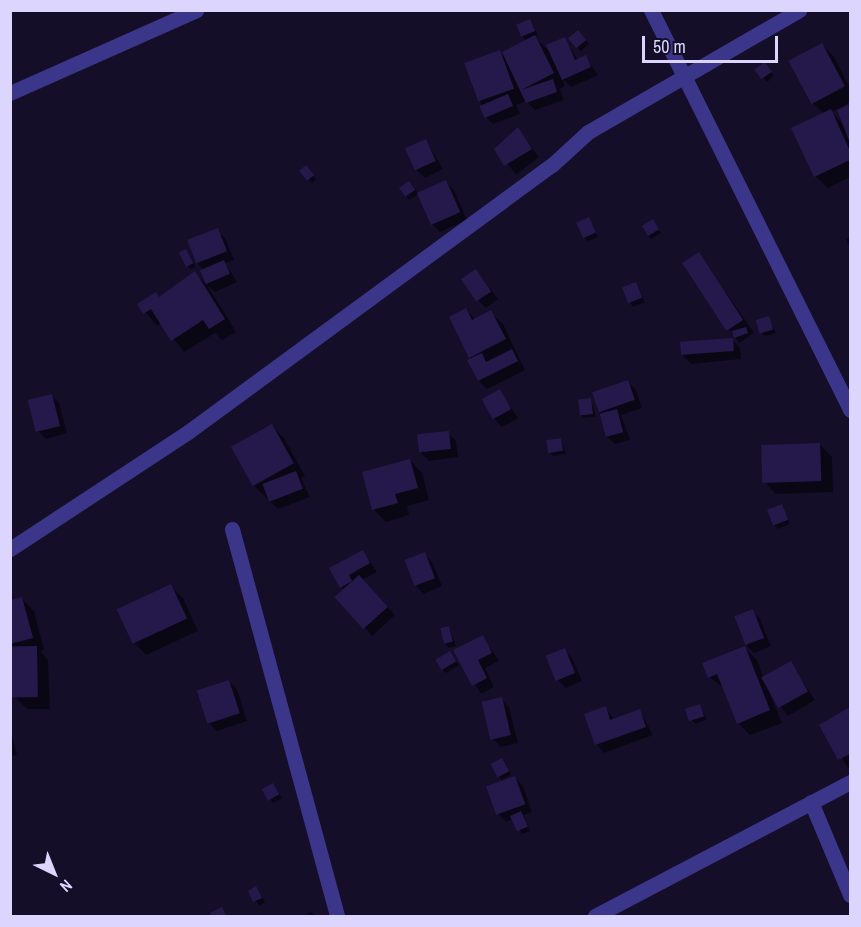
<!DOCTYPE html>
<style>
body{margin:0}
#map{position:relative;width:861px;height:927px;overflow:hidden;background:#140e29;font-family:"Archivo Narrow",sans-serif}
div>[style]{position:absolute}
[style*='--x']{left:calc(var(--x)*1px);top:calc(var(--y)*1px);width:calc(var(--w)*1px);rotate:calc(var(--a)*1deg)}
.shadow>*{inset:0;background:#0007;transform-origin:0 0}
.building>*{inset:0;background:#25194b;transform-origin:0 0}
.street>*{height:15px;margin:-7.5px;padding:0 7.5px;transform-origin:7.5px;border-radius:7.5px;background:#3c368b}
span{translate:-50% -50%;white-space:nowrap;text-align:center;line-height:1.15;-webkit-text-stroke:6px #140e29;paint-order:stroke}
.frame{position:absolute;inset:0;border:12px solid #dcd6ff;pointer-events:none}
.north{position:absolute;left:24px;top:843px;width:60px;height:60px;-webkit-text-stroke:4px #140e29;paint-order:stroke;rotate:137deg;font-size:16px;font-weight:700;line-height:24px;text-align:center;color:#dcd6ff}
.north::after{content:'';display:block;margin:auto;width:21px;height:27px;background:#dcd6ff;clip-path:polygon(50% 0,100% 100%,50% 72%,0 100%)}
.scale{position:absolute;left:642px;top:36px;width:136px;height:27px;box-sizing:border-box;border:3px solid #dcd6ff;border-top:0;padding-left:8px;font-size:18px;line-height:21px;white-space:nowrap;color:#dcd6ff;-webkit-text-stroke:4px #140e29;paint-order:stroke}
</style>
<div id="map">
<div class="shadow">
<i style="clip-path:polygon(530px 21px,538px 35px,534px 36px,552px 54px,564px 39px,578px 60px,585px 57px,598px 75px,571px 87px,563px 79px,565px 86px,560px 89px,564px 100px,535px 110px,526px 101px,516px 105px,520px 114px,493px 124px,485px 116px,480px 101px,499px 52px,507px 59px,527px 41px,522px 36px)"></i>
<i style="left:578px;top:32px;width:16px;height:11px;rotate:47deg"></i>
<i style="clip-path:polygon(evenodd,822px 45px,834px 57px,850px 88px,850px 102px,838px 109px,850px 106px,850px 177px,828px 188px,815px 176px,824px 114px,813px 103px,790px 62px,822px 45px,838px 109px,844px 125px,831px 112px,838px 109px)"></i>
<i style="clip-path:polygon(768px 68px,774px 76px,767px 82px,757px 70px)"></i>
<i style="left:518px;top:130px;width:34px;height:29px;rotate:52deg"></i>
<i style="clip-path:polygon(426px 141px,443px 169px,425px 178px,417px 170px)"></i>
<i style="clip-path:polygon(306px 167px,316px 179px,312px 183px,308px 180px)"></i>
<i style="clip-path:polygon(446px 182px,454px 190px,467px 220px,440px 232px,432px 224px)"></i>
<i style="clip-path:polygon(413px 187px,419px 194px,409px 200px,406px 196px)"></i>
<i style="clip-path:polygon(588px 219px,598px 237px,588px 241px,584px 238px)"></i>
<i style="clip-path:polygon(653px 221px,661px 233px,651px 239px,648px 235px)"></i>
<i style="clip-path:polygon(217px 230px,225px 238px,234px 260px,225px 263px,237px 282px,215px 292px,208px 286px,236px 332px,222px 340px,215px 333px,184px 352px,161px 323px,157px 326px,139px 304px,160px 298px,195px 273px,208px 286px,204px 270px,197px 263px)"></i>
<i style="clip-path:polygon(850px 237px,850px 250px,846px 239px)"></i>
<i style="clip-path:polygon(186px 251px,196px 267px,190px 269px,187px 266px)"></i>
<i style="left:699px;top:254px;width:96px;height:18px;rotate:55deg"></i>
<i style="clip-path:polygon(476px 270px,498px 299px,486px 308px,478px 300px)"></i>
<i style="clip-path:polygon(635px 284px,645px 302px,633px 307px,630px 303px)"></i>
<i style="clip-path:polygon(466px 310px,476px 320px,490px 312px,503px 324px,525px 370px,487px 389px,479px 381px,470px 357px)"></i>
<i style="clip-path:polygon(768px 318px,776px 333px,765px 336px,761px 333px)"></i>
<i style="clip-path:polygon(732px 339px,740px 348px,741px 359px,691px 364px,683px 356px)"></i>
<i style="clip-path:polygon(628px 382px,636px 390px,642px 408px,621px 415px,630px 440px,615px 444px,606px 436px,600px 411px)"></i>
<i style="clip-path:polygon(499px 391px,518px 418px,502px 427px,494px 419px)"></i>
<i style="clip-path:polygon(51px 395px,59px 403px,67px 433px,46px 439px,38px 431px)"></i>
<i style="clip-path:polygon(591px 400px,596px 417px,584px 418px,581px 415px)"></i>
<i style="clip-path:polygon(272px 426px,284px 438px,305px 476px,301px 478px,310px 497px,278px 509px,254px 486px,233px 448px)"></i>
<i style="clip-path:polygon(448px 433px,456px 441px,458px 457px,429px 461px,421px 453px)"></i>
<i style="clip-path:polygon(561px 440px,566px 454px,553px 456px,549px 452px)"></i>
<i style="clip-path:polygon(820px 445px,832px 457px,833px 492px,776px 494px,763px 481px)"></i>
<i style="clip-path:polygon(410px 460px,422px 473px,429px 500px,407px 506px,409px 515px,386px 522px,373px 509px)"></i>
<i style="clip-path:polygon(781px 506px,790px 524px,778px 529px,774px 525px)"></i>
<i style="clip-path:polygon(363px 551px,377px 572px,362px 580px,395px 615px,372px 636px,337px 597px,345px 590px,341px 587px)"></i>
<i style="clip-path:polygon(424px 554px,432px 562px,442px 586px,424px 594px,416px 586px)"></i>
<i style="clip-path:polygon(170px 586px,183px 598px,198px 631px,146px 655px,134px 642px)"></i>
<i style="clip-path:polygon(22px 599px,34px 611px,44px 650px,40px 651px,48px 660px,50px 709px,27px 709px,15px 697px,10px 681px,10px 602px)"></i>
<i style="clip-path:polygon(752px 611px,760px 619px,771px 646px,754px 653px,746px 645px,736px 617px)"></i>
<i style="clip-path:polygon(449px 627px,456px 646px,449px 648px,445px 644px)"></i>
<i style="clip-path:polygon(483px 637px,499px 661px,485px 668px,494px 687px,481px 694px,455px 650px)"></i>
<i style="clip-path:polygon(744px 647px,757px 660px,764px 679px,790px 663px,815px 700px,788px 716px,770px 694px,782px 723px,750px 735px,738px 723px,724px 688px,709px 677px)"></i>
<i style="clip-path:polygon(564px 650px,572px 658px,582px 681px,566px 688px,558px 680px)"></i>
<i style="clip-path:polygon(453px 657px,459px 665px,446px 673px,443px 670px)"></i>
<i style="clip-path:polygon(229px 681px,237px 689px,247px 721px,217px 731px,209px 723px)"></i>
<i style="clip-path:polygon(501px 699px,509px 707px,518px 743px,501px 747px,493px 739px)"></i>
<i style="clip-path:polygon(699px 705px,707px 719px,695px 724px,692px 720px)"></i>
<i style="clip-path:polygon(605px 708px,615px 720px,640px 711px,653px 735px,604px 753px,596px 744px)"></i>
<i style="clip-path:polygon(850px 709px,850px 766px,848px 768px,821px 725px)"></i>
<i style="clip-path:polygon(10px 728px,17px 755px,10px 756px)"></i>
<i style="clip-path:polygon(505px 764px,511px 775px,502px 780px,498px 776px)"></i>
<i style="clip-path:polygon(515px 778px,523px 786px,532px 812px,524px 815px,530px 831px,522px 834px,513px 819px,506px 822px,498px 814px,488px 787px)"></i>
<i style="clip-path:polygon(273px 785px,282px 798px,273px 803px,270px 799px)"></i>
<i style="left:256px;top:888px;width:17px;height:7px;rotate:57deg"></i>
<i style="clip-path:polygon(311px 912px,315px 916px,303px 916px)"></i>
</div>
<div class="building">
<i style="left:530px;top:19px;width:13px;height:15px;rotate:67deg"></i>
<i style="left:578px;top:30px;width:13px;height:13px;rotate:51deg"></i>
<i style="clip-path:polygon(535px 35px,554px 73px,521px 90px,553px 79px,557px 92px,526px 103px,502px 52px)"></i>
<i style="clip-path:polygon(565px 37px,575px 60px,586px 55px,591px 67px,562px 80px,546px 45px)"></i>
<i style="left:822px;top:43px;width:49px;height:38px;rotate:62deg"></i>
<i style="left:500px;top:50px;width:41px;height:38px;rotate:70deg"></i>
<i style="left:765px;top:62px;width:12px;height:13px;rotate:55deg"></i>
<i style="left:508px;top:94px;width:13px;height:31px;rotate:67deg"></i>
<i style="clip-path:polygon(850px 104px,850px 143px,837px 110px)"></i>
<i style="clip-path:polygon(831px 109px,850px 151px,850px 160px,814px 177px,791px 128px)"></i>
<i style="clip-path:polygon(518px 127px,532px 149px,504px 166px,494px 149px)"></i>
<i style="left:426px;top:139px;width:24px;height:23px;rotate:66deg"></i>
<i style="left:306px;top:165px;width:13px;height:9px;rotate:51deg"></i>
<i style="left:446px;top:180px;width:35px;height:32px;rotate:66deg"></i>
<i style="left:409px;top:181px;width:11px;height:12px;rotate:56deg"></i>
<i style="left:589px;top:217px;width:17px;height:14px;rotate:66deg"></i>
<i style="left:653px;top:219px;width:12px;height:13px;rotate:59deg"></i>
<i style="left:218px;top:228px;width:25px;height:33px;rotate:69deg"></i>
<i style="left:186px;top:249px;width:16px;height:8px;rotate:63deg"></i>
<i style="left:699px;top:252px;width:81px;height:20px;rotate:57deg"></i>
<i style="left:224px;top:260px;width:15px;height:26px;rotate:67deg"></i>
<i style="left:476px;top:269px;width:27px;height:18px;rotate:56deg"></i>
<i style="clip-path:polygon(195px 271px,225px 319px,209px 329px,203px 320px,171px 341px,151px 309px,143px 314px,137px 304px,156px 292px,159px 297px)"></i>
<i style="left:636px;top:282px;width:17px;height:15px;rotate:69deg"></i>
<i style="clip-path:polygon(466px 308px,472px 320px,491px 310px,506px 339px,469px 358px,449px 317px)"></i>
<i style="left:769px;top:316px;width:14px;height:14px;rotate:73deg"></i>
<i style="clip-path:polygon(746px 327px,748px 333px,734px 338px,732px 331px)"></i>
<i style="left:733px;top:338px;width:13px;height:53px;rotate:86deg"></i>
<i style="clip-path:polygon(512px 349px,518px 361px,478px 381px,467px 360px,482px 353px,486px 362px)"></i>
<i style="left:628px;top:380px;width:21px;height:38px;rotate:71deg"></i>
<i style="left:500px;top:389px;width:23px;height:21px;rotate:61deg"></i>
<i style="left:52px;top:394px;width:33px;height:25px;rotate:76deg"></i>
<i style="left:591px;top:398px;width:16px;height:13px;rotate:83deg"></i>
<i style="left:617px;top:409px;width:24px;height:18px;rotate:75deg"></i>
<i style="left:272px;top:424px;width:45px;height:47px;rotate:61deg"></i>
<i style="left:449px;top:431px;width:18px;height:32px;rotate:84deg"></i>
<i style="left:561px;top:438px;width:13px;height:15px;rotate:81deg"></i>
<i style="left:820px;top:443px;width:38px;height:59px;rotate:88deg"></i>
<i style="clip-path:polygon(410px 459px,418px 488px,395px 494px,398px 503px,372px 510px,362px 472px)"></i>
<i style="left:296px;top:471px;width:19px;height:36px;rotate:69deg"></i>
<i style="left:782px;top:504px;width:17px;height:16px;rotate:69deg"></i>
<i style="clip-path:polygon(363px 550px,370px 563px,349px 575px,352px 581px,340px 588px,329px 568px)"></i>
<i style="left:425px;top:552px;width:28px;height:22px;rotate:69deg"></i>
<i style="left:359px;top:575px;width:43px;height:33px;rotate:48deg"></i>
<i style="left:171px;top:584px;width:38px;height:60px;rotate:65deg"></i>
<i style="clip-path:polygon(22px 597px,33px 638px,10px 644px,10px 600px)"></i>
<i style="left:753px;top:609px;width:31px;height:20px;rotate:69deg"></i>
<i style="left:449px;top:626px;width:16px;height:9px;rotate:76deg"></i>
<i style="clip-path:polygon(483px 635px,492px 653px,478px 660px,487px 678px,472px 686px,453px 650px)"></i>
<i style="left:37px;top:646px;width:51px;height:27px;rotate:89deg"></i>
<i style="clip-path:polygon(745px 646px,770px 710px,737px 724px,717px 674px,708px 678px,702px 663px)"></i>
<i style="left:565px;top:648px;width:27px;height:21px;rotate:68deg"></i>
<i style="left:450px;top:651px;width:12px;height:17px;rotate:59deg"></i>
<i style="left:791px;top:661px;width:35px;height:34px;rotate:61deg"></i>
<i style="left:229px;top:680px;width:35px;height:34px;rotate:72deg"></i>
<i style="left:502px;top:697px;width:39px;height:21px;rotate:77deg"></i>
<i style="left:700px;top:704px;width:13px;height:16px;rotate:72deg"></i>
<i style="clip-path:polygon(606px 706px,610px 720px,640px 709px,646px 727px,595px 745px,584px 714px)"></i>
<i style="clip-path:polygon(850px 707px,850px 754px,838px 760px,819px 725px)"></i>
<i style="left:502px;top:758px;width:15px;height:13px;rotate:62deg"></i>
<i style="left:515px;top:776px;width:30px;height:31px;rotate:70deg"></i>
<i style="left:273px;top:783px;width:13px;height:13px;rotate:61deg"></i>
<i style="left:521px;top:811px;width:17px;height:12px;rotate:66deg"></i>
<i style="clip-path:polygon(256px 886px,262px 898px,253px 902px,248px 891px)"></i>
<i style="clip-path:polygon(222px 907px,226px 916px,212px 916px,210px 913px)"></i>
</div>
<div class="street">
<i style="--x:651;--y:10;--w:447;--a:63.5"></i>
<i style="--x:10;--y:93;--w:204;--a:-24"></i>
<i style="--x:232;--y:529;--w:401;--a:74.8"></i>
<i style="--x:10;--y:549;--w:213;--a:-33.3"></i>
<i style="--x:188;--y:432;--w:451;--a:-36.3"></i>
<i style="--x:552;--y:165;--w:49;--a:-42.5"></i>
<i style="--x:588;--y:132;--w:244;--a:-30"></i>
<i style="--x:811;--y:802;--w:101;--a:67.2"></i>
<i style="--x:595;--y:916;--w:288;--a:-27.7"></i>
</div>
<div class="frame"></div>
<div class="north">N</div>
<div class="scale">50 m</div>
</div>
